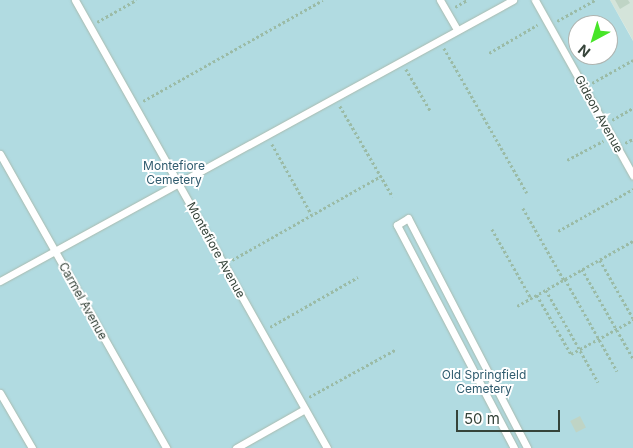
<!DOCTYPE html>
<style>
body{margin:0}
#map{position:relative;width:633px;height:448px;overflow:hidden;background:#e5f1ea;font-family:Inter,sans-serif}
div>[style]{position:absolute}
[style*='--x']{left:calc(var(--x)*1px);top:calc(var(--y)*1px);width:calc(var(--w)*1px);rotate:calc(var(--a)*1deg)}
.residential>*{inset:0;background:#d4e4da}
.green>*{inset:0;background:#b1dbe1}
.building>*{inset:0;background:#bfd4c5;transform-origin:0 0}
.path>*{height:2.5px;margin-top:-1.25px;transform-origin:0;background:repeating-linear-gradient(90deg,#9bbba6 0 2.5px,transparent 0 5px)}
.roads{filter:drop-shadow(0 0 1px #a9bbaf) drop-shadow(0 0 1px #a9bbaf)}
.lane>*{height:7px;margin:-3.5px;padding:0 3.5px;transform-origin:3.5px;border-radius:3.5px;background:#fff}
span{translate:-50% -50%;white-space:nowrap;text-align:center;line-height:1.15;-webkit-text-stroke:4px #fff;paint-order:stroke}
.street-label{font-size:12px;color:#354339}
.park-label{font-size:12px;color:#2f5b6e}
.north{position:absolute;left:568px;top:15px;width:50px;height:50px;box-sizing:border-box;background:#fff;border:1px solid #aeb4b0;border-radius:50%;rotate:219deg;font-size:14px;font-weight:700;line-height:20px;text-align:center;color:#354339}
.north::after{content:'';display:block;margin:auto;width:18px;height:22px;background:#47e528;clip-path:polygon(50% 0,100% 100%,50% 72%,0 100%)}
.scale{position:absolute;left:456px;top:410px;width:104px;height:22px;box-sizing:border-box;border:2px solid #354339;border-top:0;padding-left:6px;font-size:15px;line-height:18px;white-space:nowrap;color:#354339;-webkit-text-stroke:4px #fff;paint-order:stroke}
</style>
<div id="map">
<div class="residential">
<i style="clip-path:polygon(610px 0,633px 0,633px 41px,629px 33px)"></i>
</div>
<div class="green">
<i style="clip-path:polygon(evenodd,0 0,610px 0,633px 41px,633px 448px,0 448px,0 0,578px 25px,608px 25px,608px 55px,578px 55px,578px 25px)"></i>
</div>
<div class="building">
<i style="clip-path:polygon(615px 0,628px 0,630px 3px,620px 9px)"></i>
<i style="left:580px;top:416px;width:13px;height:11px;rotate:63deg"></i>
</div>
<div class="path">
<i style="--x:455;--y:7;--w:14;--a:-30"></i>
<i style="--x:557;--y:21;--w:43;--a:-28.9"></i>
<i style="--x:97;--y:22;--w:45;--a:-29.4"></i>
<i style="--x:444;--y:48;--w:167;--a:60.2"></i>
<i style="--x:489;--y:53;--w:56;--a:-30.3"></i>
<i style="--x:406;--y:69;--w:48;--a:59.7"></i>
<i style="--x:592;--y:83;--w:47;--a:-29.3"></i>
<i style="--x:143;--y:101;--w:206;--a:-29.3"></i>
<i style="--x:340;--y:106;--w:105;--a:59.8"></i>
<i style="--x:612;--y:120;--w:24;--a:-30"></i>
<i style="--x:625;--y:143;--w:9;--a:-27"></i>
<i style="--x:272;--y:144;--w:81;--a:60.6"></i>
<i style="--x:567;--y:160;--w:41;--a:-27.8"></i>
<i style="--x:523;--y:208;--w:83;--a:60.3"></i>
<i style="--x:492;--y:229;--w:79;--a:60.5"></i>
<i style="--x:558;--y:231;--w:86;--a:-29.2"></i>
<i style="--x:232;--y:260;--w:171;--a:-29.4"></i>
<i style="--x:600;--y:260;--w:67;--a:60.4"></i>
<i style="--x:582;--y:269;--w:103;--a:60.2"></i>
<i style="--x:565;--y:279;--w:106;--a:60.5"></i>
<i style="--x:546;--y:290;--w:106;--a:60.5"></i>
<i style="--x:537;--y:295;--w:68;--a:60"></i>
<i style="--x:571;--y:354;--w:71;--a:-28.7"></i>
<i style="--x:517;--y:306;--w:133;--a:-29.3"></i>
<i style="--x:270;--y:327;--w:101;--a:-29.6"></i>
<i style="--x:309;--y:397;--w:98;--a:-28.7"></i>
</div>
<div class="roads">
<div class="lane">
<i style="--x:75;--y:0;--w:514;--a:60.64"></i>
<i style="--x:440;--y:0;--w:34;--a:60"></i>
<i style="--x:535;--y:0;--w:201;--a:60.8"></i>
<i style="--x:0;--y:154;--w:338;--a:60.5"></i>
<i style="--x:0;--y:281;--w:585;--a:-28.71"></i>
<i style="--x:0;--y:393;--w:64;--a:59.8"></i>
<i style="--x:236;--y:448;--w:79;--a:-29.5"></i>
<i style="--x:514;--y:448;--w:252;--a:-117.7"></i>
<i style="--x:397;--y:225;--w:13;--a:-32"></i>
<i style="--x:408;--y:218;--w:259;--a:62.6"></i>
</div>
</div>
<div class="street-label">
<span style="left:599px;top:114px;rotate:61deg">Gideon Avenue</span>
<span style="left:216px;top:250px;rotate:61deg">Montefiore Avenue</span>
<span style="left:83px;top:301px;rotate:61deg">Carmel Avenue</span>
</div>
<div class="park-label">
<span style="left:174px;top:173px">Montefiore<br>Cemetery</span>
<span style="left:484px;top:382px">Old Springfield<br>Cemetery</span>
</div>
<div class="north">N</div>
<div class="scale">50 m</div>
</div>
